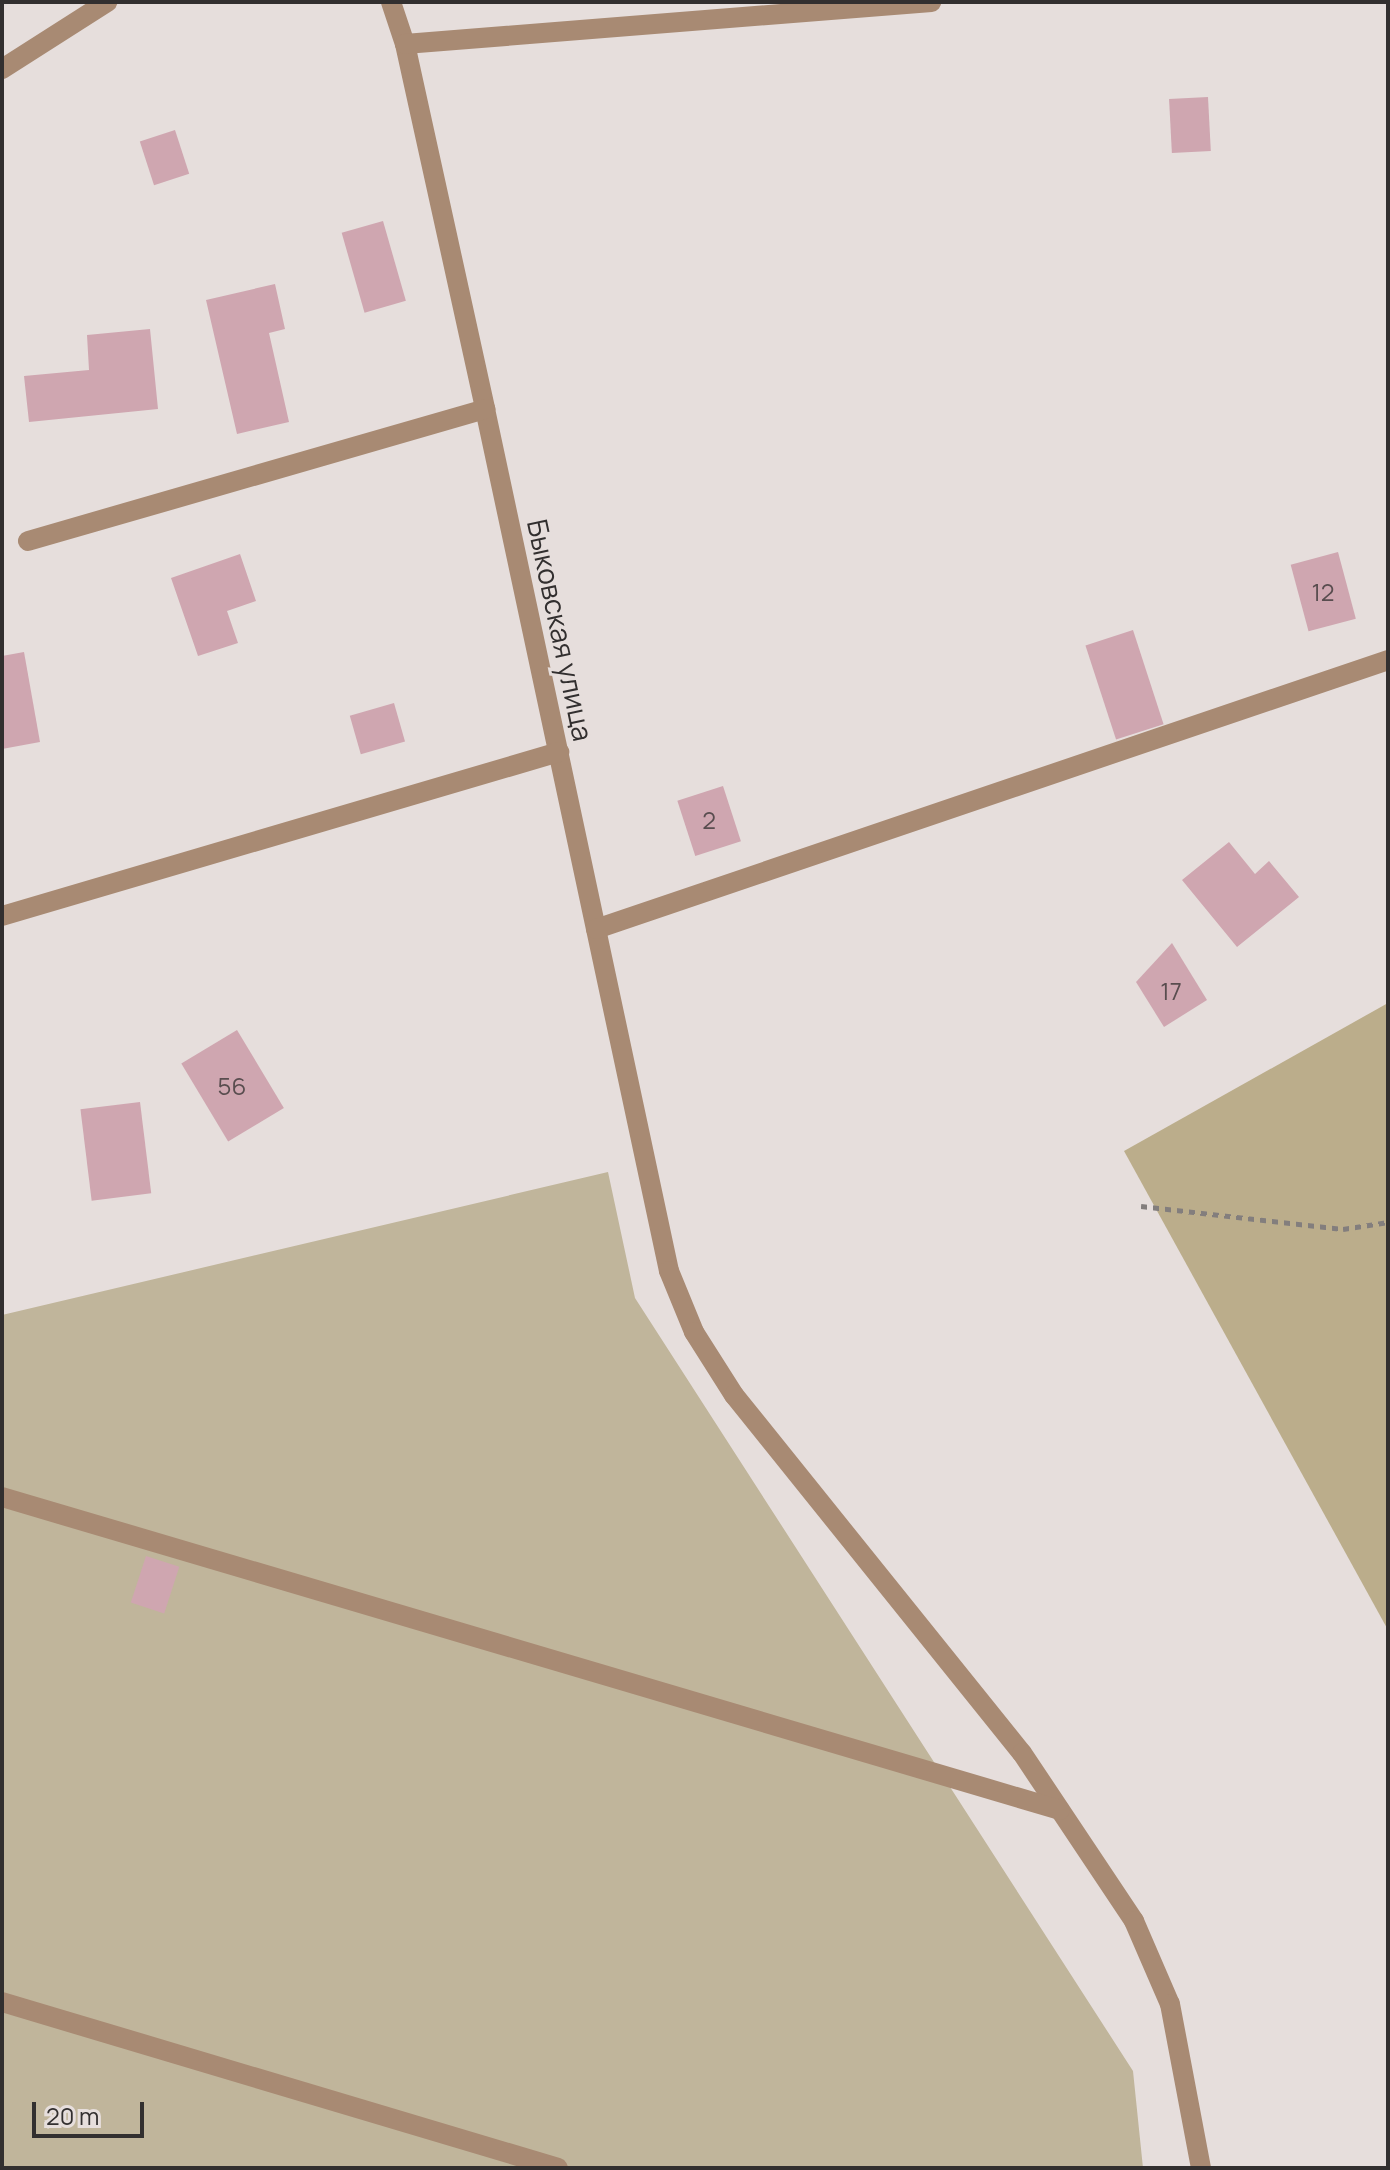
<!DOCTYPE html>
<meta charset="utf-8">
<style>
body{margin:0}
#map{position:relative;width:1390px;height:2170px;overflow:hidden;background:#e6dedc;font-family:Manrope,sans-serif}
div>[style]{position:absolute}
[style*='--x']{left:calc(var(--x)*1px);top:calc(var(--y)*1px);width:calc(var(--w)*1px);rotate:calc(var(--a)*1deg)}
.green>*{inset:0;background:#c0b59b}
.forest>*{inset:0;background:#bbad8b}
.building>*{inset:0;background:#cfa6b0;transform-origin:0 0}
.path>*{height:5px;margin-top:-2.5px;transform-origin:0;background:repeating-linear-gradient(90deg,#837e7d 0 6px,transparent 0 12px)}
.minor>*{height:20px;margin:-10px;padding:0 10px;transform-origin:10px;border-radius:10px;background:#a88a73}
span{translate:-50% -50%;white-space:nowrap;text-align:center;line-height:1.15;-webkit-text-stroke:6px #e6dedc;paint-order:stroke}
.number-label{font-size:24px;color:#594d4f}
.number-label span{-webkit-text-stroke-width:0}
.street-label{font-size:28px;color:#322f2f}
.frame{position:absolute;inset:0;border:4px solid #322f2f;pointer-events:none}
.scale{position:absolute;left:32px;top:2102px;width:112px;height:36px;box-sizing:border-box;border:4px solid #322f2f;border-top:0;padding-left:10px;font-size:24px;line-height:28px;white-space:nowrap;color:#322f2f;-webkit-text-stroke:6px #e6dedc;paint-order:stroke}
</style>
<div id="map">
<div class="green">
<i style="clip-path:polygon(608px 1172px,635px 1298px,1133px 2071px,1143px 2168px,2px 2168px,2px 1315px)"></i>
</div>
<div class="forest">
<i style="clip-path:polygon(1388px 1003px,1388px 1630px,1124px 1151px)"></i>
</div>
<div class="building">
<i style="left:1208px;top:97px;width:54px;height:39px;rotate:87deg"></i>
<i style="left:175px;top:130px;width:46px;height:37px;rotate:72deg"></i>
<i style="left:383px;top:221px;width:83px;height:43px;rotate:74deg"></i>
<i style="clip-path:polygon(275px 284px,285px 329px,269px 333px,289px 422px,237px 434px,206px 300px)"></i>
<i style="clip-path:polygon(150px 329px,158px 409px,29px 422px,24px 376px,89px 370px,87px 335px)"></i>
<i style="left:1338px;top:552px;width:69px;height:49px;rotate:75deg"></i>
<i style="clip-path:polygon(240px 554px,256px 601px,227px 611px,238px 643px,198px 656px,171px 578px)"></i>
<i style="left:1133px;top:630px;width:99px;height:50px;rotate:72deg"></i>
<i style="clip-path:polygon(24px 652px,40px 742px,2px 749px,2px 656px)"></i>
<i style="left:394px;top:703px;width:40px;height:46px;rotate:74deg"></i>
<i style="left:723px;top:786px;width:58px;height:48px;rotate:72deg"></i>
<i style="clip-path:polygon(1229px 842px,1255px 874px,1269px 861px,1299px 897px,1237px 947px,1182px 880px)"></i>
<i style="clip-path:polygon(1172px 943px,1207px 1000px,1164px 1027px,1136px 982px)"></i>
<i style="left:237px;top:1030px;width:91px;height:65px;rotate:59deg"></i>
<i style="left:140px;top:1102px;width:92px;height:60px;rotate:83deg"></i>
<i style="left:146px;top:1556px;width:35px;height:49px;rotate:18deg"></i>
</div>
<div class="path">
<i style="--x:1141;--y:1206;--w:203;--a:6.5"></i>
<i style="--x:1343;--y:1229;--w:46;--a:-8.8"></i>
</div>
<div class="minor">
<i style="--x:391;--y:2;--w:44;--a:71.6"></i>
<i style="--x:405;--y:44;--w:374;--a:77.6"></i>
<i style="--x:485;--y:409;--w:881;--a:77.95"></i>
<i style="--x:669;--y:1271;--w:66;--a:67.7"></i>
<i style="--x:694;--y:1332;--w:75;--a:57.6"></i>
<i style="--x:734;--y:1395;--w:459;--a:51.2"></i>
<i style="--x:1022;--y:1753;--w:202;--a:56.3"></i>
<i style="--x:1134;--y:1921;--w:90;--a:66.6"></i>
<i style="--x:1170;--y:2004;--w:167;--a:79.3"></i>
<i style="--x:405;--y:44;--w:528;--a:-4.57"></i>
<i style="--x:2;--y:69;--w:125;--a:-32.5"></i>
<i style="--x:28;--y:541;--w:476;--a:-16.1"></i>
<i style="--x:2;--y:916;--w:581;--a:-16.41"></i>
<i style="--x:596;--y:929;--w:836;--a:-18.76"></i>
<i style="--x:2;--y:1497;--w:1103;--a:16.48"></i>
<i style="--x:2;--y:2002;--w:580;--a:16.62"></i>
</div>
<div class="number-label">
<span style="left:1323px;top:592px">12</span>
<span style="left:709px;top:820px">2</span>
<span style="left:1171px;top:991px">17</span>
<span style="left:232px;top:1086px">56</span>
</div>
<div class="street-label">
<span style="left:561px;top:630px;rotate:78deg">Быковская улица</span>
</div>
<div class="frame"></div>
<div class="scale">20 m</div>
</div>
